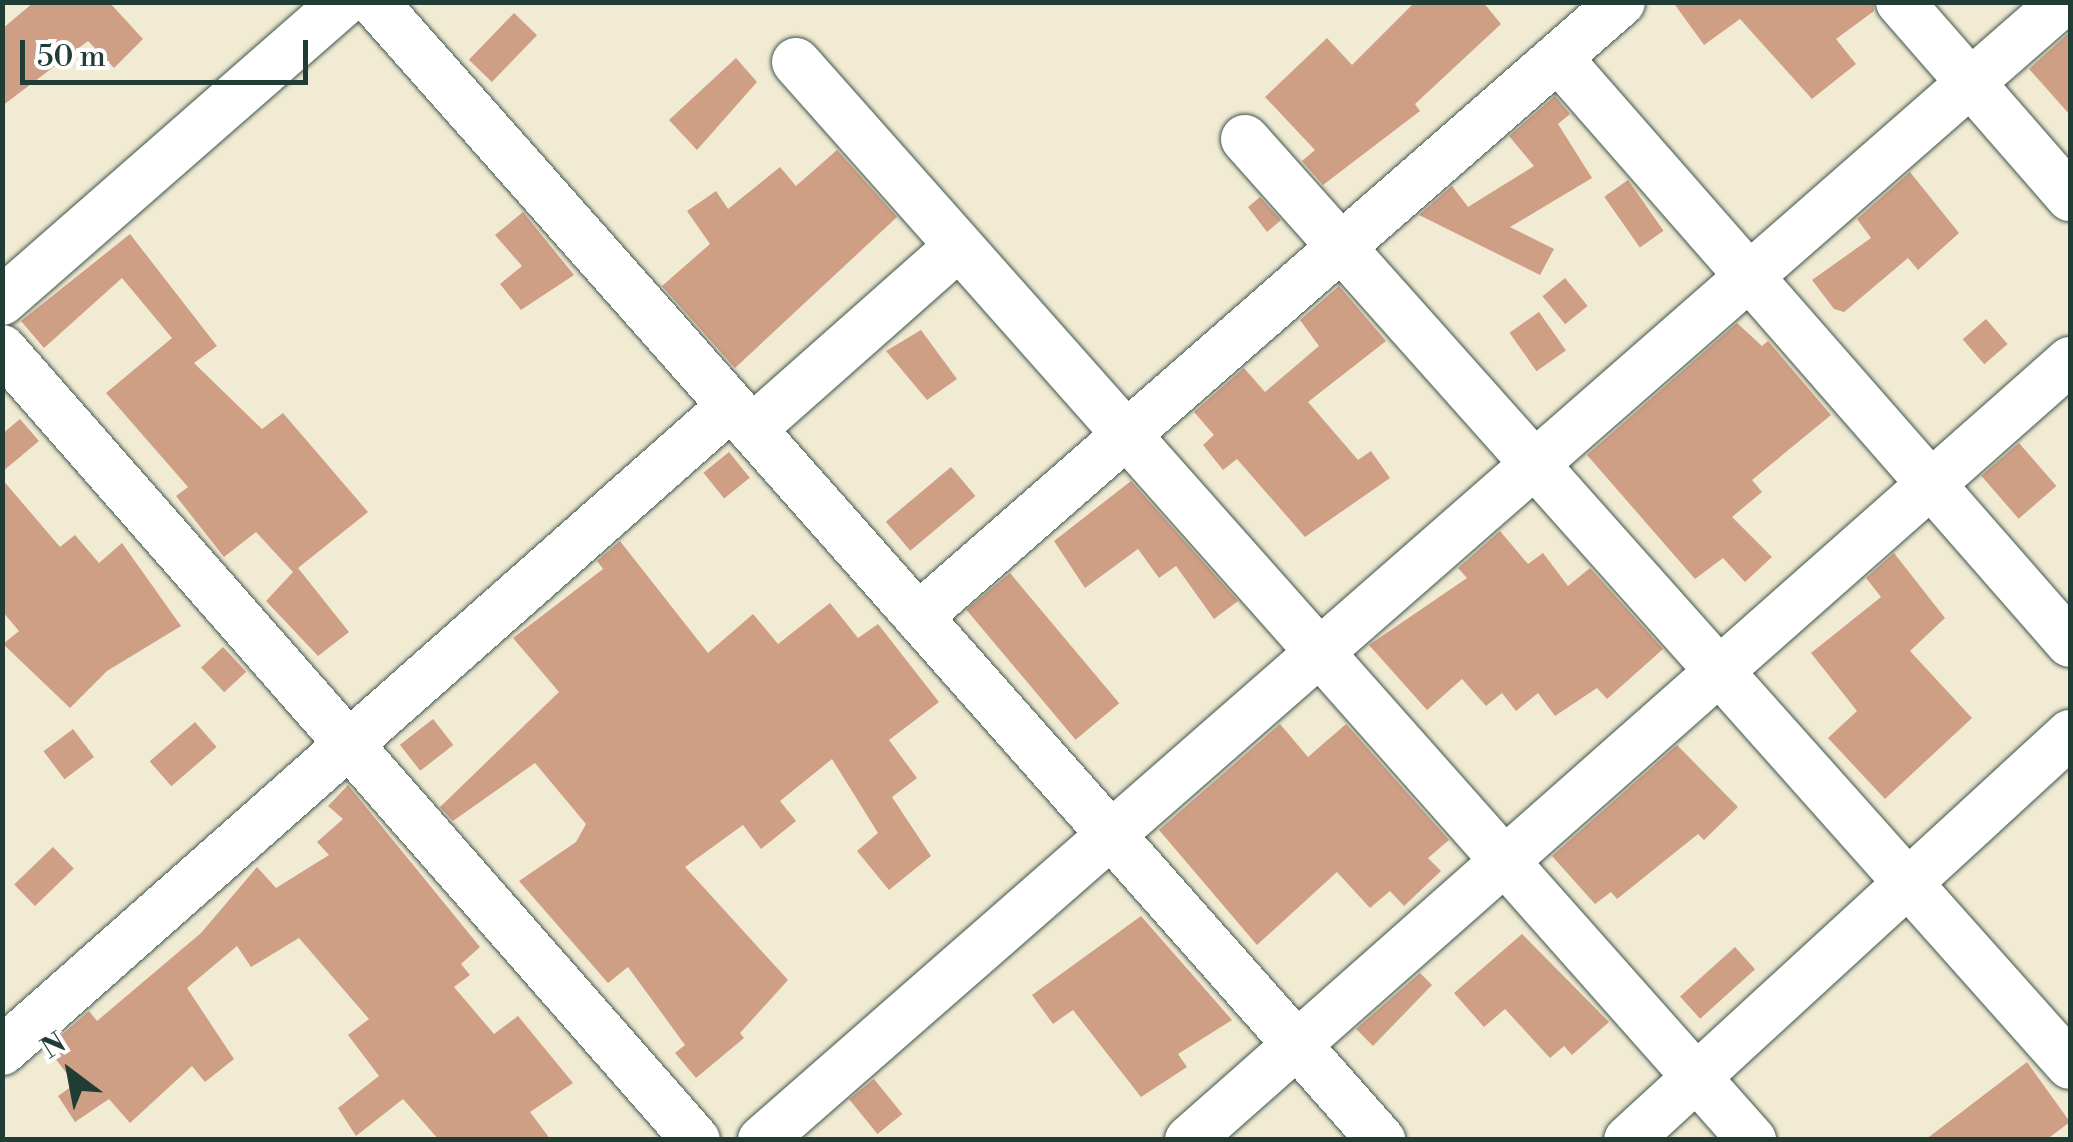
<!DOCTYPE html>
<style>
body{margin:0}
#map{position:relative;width:2073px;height:1142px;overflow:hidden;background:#f2ebd4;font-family:"Libre Bodoni",serif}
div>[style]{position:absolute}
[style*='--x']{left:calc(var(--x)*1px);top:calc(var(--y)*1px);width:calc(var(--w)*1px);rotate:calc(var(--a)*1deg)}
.building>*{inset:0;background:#cf9f85;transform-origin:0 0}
.roads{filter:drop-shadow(0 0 2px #3f574c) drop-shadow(0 0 2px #3f574c)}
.minor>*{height:48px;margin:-24px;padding:0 24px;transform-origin:24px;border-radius:24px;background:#fff}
span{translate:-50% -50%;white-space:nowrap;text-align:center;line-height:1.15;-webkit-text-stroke:9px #fff;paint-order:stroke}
.frame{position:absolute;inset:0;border:5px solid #1f3d34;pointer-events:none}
.north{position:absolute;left:20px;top:1022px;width:100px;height:100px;-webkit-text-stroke:8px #fff;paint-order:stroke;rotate:328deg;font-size:28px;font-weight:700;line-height:40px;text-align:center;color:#1f3d34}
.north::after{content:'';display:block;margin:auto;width:35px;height:45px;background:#1f3d34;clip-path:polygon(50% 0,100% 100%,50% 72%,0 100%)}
.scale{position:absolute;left:20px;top:40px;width:288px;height:45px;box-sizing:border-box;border:5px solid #1f3d34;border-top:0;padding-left:12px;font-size:30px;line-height:35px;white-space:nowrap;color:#1f3d34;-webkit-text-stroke:8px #fff;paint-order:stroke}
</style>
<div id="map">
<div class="building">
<i style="clip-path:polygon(34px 2px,109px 2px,143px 39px,114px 68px,88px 41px,2px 106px,2px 29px)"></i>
<i style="clip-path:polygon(1415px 2px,1483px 2px,1501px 24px,1415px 104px,1420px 111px,1323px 185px,1302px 161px,1315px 150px,1265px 97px,1327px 38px,1352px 65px)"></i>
<i style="clip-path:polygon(1673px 2px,1873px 2px,1874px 11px,1836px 39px,1856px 64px,1812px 99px,1740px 19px,1704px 45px)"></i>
<i style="left:514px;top:13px;width:32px;height:65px;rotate:44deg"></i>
<i style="clip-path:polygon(2070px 32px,2070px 115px,2029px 69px)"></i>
<i style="clip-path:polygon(736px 58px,757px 82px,697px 150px,669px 120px)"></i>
<i style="clip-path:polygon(1555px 96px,1570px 114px,1558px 124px,1592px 178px,1510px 227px,1554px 249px,1540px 275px,1419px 215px,1452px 186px,1468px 207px,1534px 166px,1509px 136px)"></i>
<i style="clip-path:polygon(837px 150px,897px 217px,735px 368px,662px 286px,710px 244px,687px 211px,716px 191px,728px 209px,780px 167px,796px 186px)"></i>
<i style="clip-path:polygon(1910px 172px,1959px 233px,1918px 270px,1908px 258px,1844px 312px,1834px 309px,1812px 280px,1871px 238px,1857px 219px)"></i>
<i style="left:1628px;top:180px;width:62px;height:29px;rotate:55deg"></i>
<i style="clip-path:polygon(1260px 197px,1281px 220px,1267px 232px,1248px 207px)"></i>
<i style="clip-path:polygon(523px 212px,574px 275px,521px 310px,500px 284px,522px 266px,495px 235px)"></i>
<i style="clip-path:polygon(130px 234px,217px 346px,194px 363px,262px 429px,283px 413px,368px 512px,298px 568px,349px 632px,318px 656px,266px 601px,293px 572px,256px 532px,224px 557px,176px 496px,188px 487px,106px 393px,172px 338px,122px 278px,44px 348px,21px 321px)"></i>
<i style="left:1565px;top:278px;width:36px;height:29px;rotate:51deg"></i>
<i style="clip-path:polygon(1339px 286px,1386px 341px,1308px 402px,1358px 460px,1371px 451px,1390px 478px,1305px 537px,1237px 459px,1223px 470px,1203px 445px,1214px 435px,1194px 412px,1244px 368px,1265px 392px,1319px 346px,1300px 320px)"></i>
<i style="left:1539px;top:312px;width:47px;height:36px;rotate:55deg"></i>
<i style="left:1986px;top:319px;width:33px;height:31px;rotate:49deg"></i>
<i style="clip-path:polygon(1737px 323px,1762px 346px,1768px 341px,1831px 415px,1752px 480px,1762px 492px,1732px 517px,1772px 557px,1745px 582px,1723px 558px,1695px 579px,1587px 455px)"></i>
<i style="clip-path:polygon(921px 330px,957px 379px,927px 400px,886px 351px)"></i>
<i style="clip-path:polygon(20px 419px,39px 441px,2px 472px,2px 434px)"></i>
<i style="left:2019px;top:443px;width:57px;height:50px;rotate:49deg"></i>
<i style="left:729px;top:452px;width:33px;height:33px;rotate:51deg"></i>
<i style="left:951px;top:467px;width:38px;height:85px;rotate:50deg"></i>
<i style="clip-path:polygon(2px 479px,60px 547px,75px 535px,99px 563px,122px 543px,181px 626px,107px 671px,70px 708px,3px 644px,19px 631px,2px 611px)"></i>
<i style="clip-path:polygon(1131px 481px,1238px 601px,1214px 619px,1176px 566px,1159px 578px,1138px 549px,1085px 588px,1054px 541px)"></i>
<i style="clip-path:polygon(1500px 531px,1528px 564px,1543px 553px,1568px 586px,1590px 568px,1663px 649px,1607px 699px,1597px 688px,1555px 716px,1538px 693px,1516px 711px,1502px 693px,1486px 706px,1462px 679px,1427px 710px,1369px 645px,1467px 578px,1458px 568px)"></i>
<i style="clip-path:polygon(620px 541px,708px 653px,753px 614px,778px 644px,830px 603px,858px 638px,878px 624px,939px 702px,889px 740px,917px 778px,892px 797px,931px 856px,889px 890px,857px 851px,878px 833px,832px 759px,780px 801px,796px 821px,761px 849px,743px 825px,685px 867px,788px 980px,740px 1033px,744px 1038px,696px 1078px,675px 1053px,685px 1045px,628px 967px,608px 983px,519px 881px,576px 842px,586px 824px,535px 763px,453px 821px,440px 807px,559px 692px,513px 638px,603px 569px,597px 561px)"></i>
<i style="clip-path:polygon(1894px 553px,1945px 618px,1910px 651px,1972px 718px,1885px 799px,1828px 738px,1857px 711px,1811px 653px,1881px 597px,1866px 578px)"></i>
<i style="left:1010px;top:573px;width:170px;height:57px;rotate:50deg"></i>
<i style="left:223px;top:647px;width:34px;height:30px;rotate:47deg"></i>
<i style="left:433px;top:719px;width:33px;height:42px;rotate:52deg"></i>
<i style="left:195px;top:722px;width:33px;height:60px;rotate:49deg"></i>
<i style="clip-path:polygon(1280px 724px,1308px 757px,1346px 724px,1449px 840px,1428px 858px,1441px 871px,1404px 906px,1390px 891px,1370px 908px,1337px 872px,1257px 945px,1159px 830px)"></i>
<i style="left:73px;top:729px;width:35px;height:37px;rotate:53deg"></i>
<i style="clip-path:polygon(1677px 745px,1738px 807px,1704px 840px,1698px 834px,1617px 899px,1611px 892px,1595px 904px,1552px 856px)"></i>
<i style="clip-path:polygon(348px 785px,480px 947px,461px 964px,470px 975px,454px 987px,494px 1034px,518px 1016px,573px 1083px,530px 1112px,551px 1140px,439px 1140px,403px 1099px,356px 1136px,338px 1108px,379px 1076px,348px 1035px,369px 1019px,299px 938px,251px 967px,237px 946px,187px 988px,234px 1059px,205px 1082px,192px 1066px,130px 1123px,109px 1099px,75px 1122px,58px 1096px,75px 1084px,47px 1048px,89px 1011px,97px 1021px,201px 933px,257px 867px,276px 888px,329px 855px,317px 842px,343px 819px,328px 806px)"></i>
<i style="left:53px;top:847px;width:30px;height:54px;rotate:46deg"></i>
<i style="clip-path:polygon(1141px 916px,1232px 1020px,1178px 1054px,1187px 1067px,1141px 1097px,1073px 1010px,1053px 1024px,1032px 995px)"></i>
<i style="clip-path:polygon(1522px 934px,1609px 1022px,1572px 1055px,1564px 1046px,1550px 1058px,1505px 1009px,1484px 1027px,1454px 993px)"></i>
<i style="left:1735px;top:947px;width:30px;height:74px;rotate:48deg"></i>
<i style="clip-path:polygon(1420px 973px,1432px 985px,1373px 1046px,1356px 1029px)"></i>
<i style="clip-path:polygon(2027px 1062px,2070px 1122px,2046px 1140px,1925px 1140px)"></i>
<i style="left:874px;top:1079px;width:45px;height:32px;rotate:51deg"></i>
</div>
<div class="roads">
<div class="minor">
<i style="--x:374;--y:2;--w:1520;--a:48.49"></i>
<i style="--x:1900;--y:2;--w:259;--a:48.9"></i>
<i style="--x:1558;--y:58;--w:777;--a:48.81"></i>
<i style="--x:796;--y:62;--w:1441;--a:48.43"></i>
<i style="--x:1245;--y:139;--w:1240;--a:48.3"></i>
<i style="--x:2;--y:301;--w:454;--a:-41.2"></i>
<i style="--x:2;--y:349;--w:1052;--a:48.74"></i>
<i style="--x:752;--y:429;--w:276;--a:-41.5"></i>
<i style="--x:918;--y:617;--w:934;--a:-41.18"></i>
<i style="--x:2;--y:1051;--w:973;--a:-41.5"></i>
<i style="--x:762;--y:1140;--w:1728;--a:-41.18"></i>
<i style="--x:1189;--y:1140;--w:1176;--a:-41.48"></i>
<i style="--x:1628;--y:1140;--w:600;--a:-42.57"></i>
</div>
</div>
<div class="frame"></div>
<div class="north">N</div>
<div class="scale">50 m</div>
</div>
